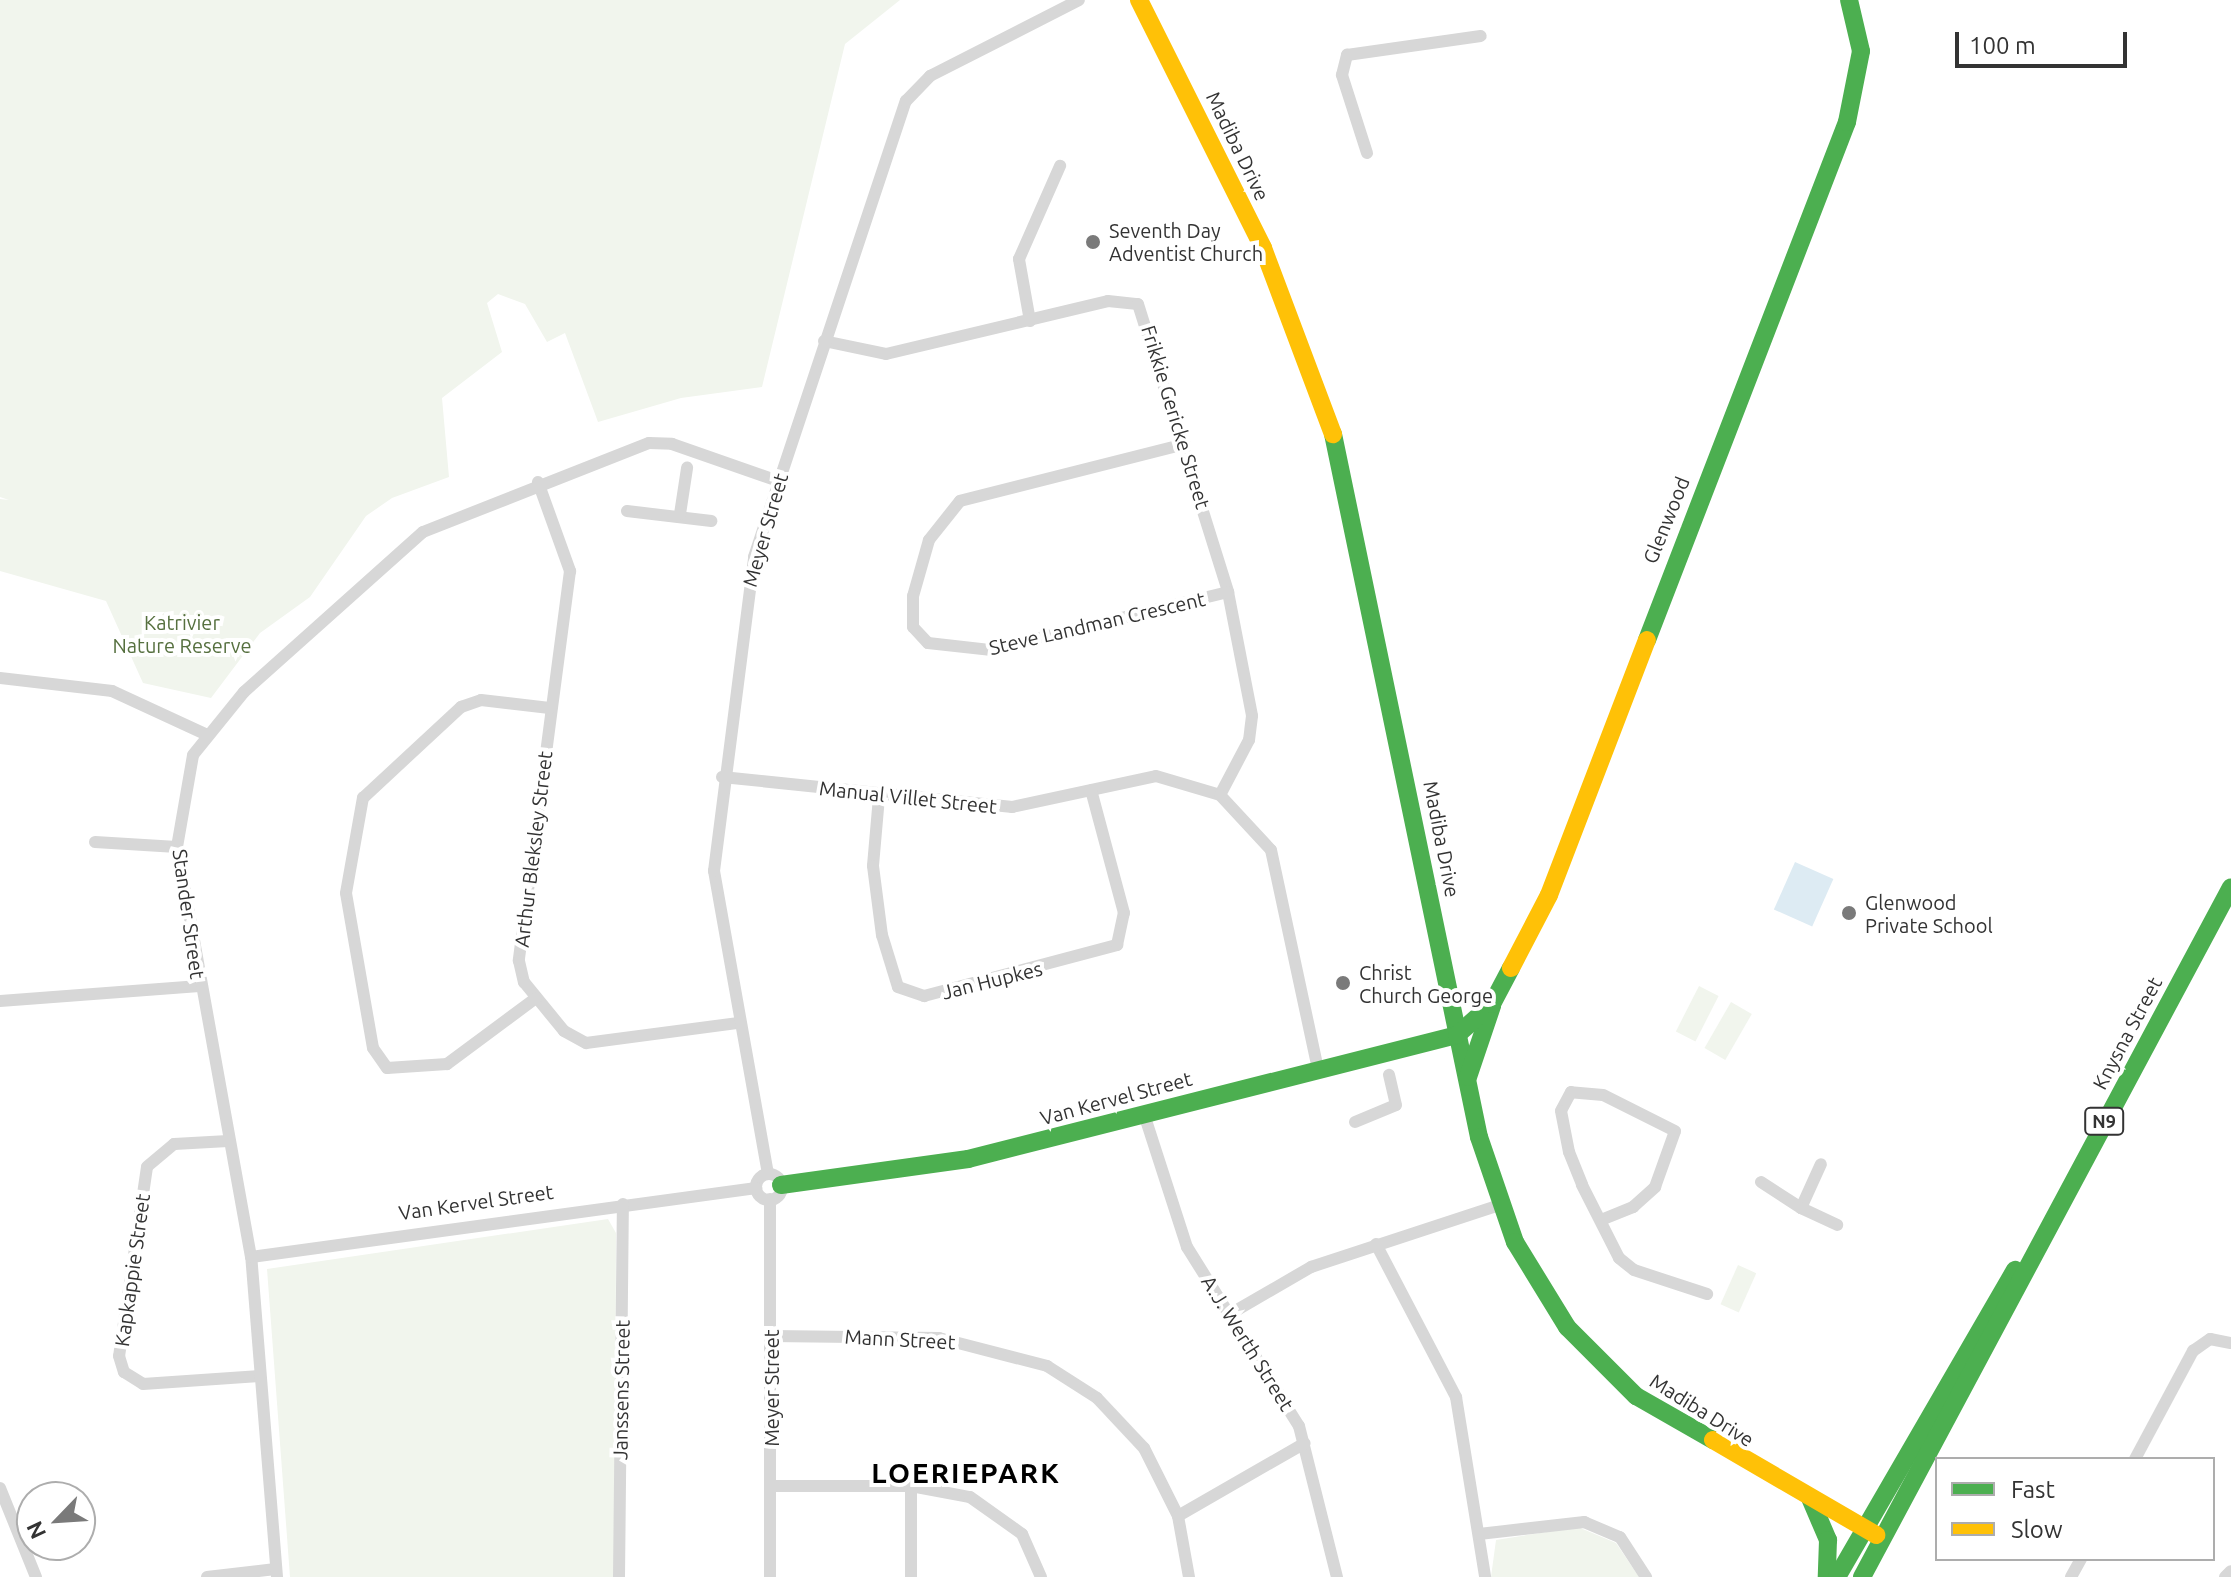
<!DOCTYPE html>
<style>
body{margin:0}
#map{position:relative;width:2231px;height:1577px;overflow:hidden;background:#fff;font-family:Ubuntu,sans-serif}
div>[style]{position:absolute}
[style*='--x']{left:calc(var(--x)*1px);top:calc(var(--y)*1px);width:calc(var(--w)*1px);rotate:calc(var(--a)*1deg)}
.green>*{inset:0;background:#f1f5ed;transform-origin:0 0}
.water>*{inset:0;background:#ddebf3;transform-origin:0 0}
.street>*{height:12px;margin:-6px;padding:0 6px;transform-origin:6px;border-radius:6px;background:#d7d7d7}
.street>.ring{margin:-6px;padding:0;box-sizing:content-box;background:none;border:12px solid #d7d7d7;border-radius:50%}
.fast>*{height:18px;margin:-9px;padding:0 9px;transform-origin:9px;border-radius:9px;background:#4caf50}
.slow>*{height:18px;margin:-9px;padding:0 9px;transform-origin:9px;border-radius:9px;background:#ffc107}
.dots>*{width:22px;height:22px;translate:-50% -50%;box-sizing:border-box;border:4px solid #fff;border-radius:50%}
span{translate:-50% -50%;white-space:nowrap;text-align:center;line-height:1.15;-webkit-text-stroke:8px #fff;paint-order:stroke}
.shield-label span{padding:2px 6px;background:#fff;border:2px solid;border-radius:6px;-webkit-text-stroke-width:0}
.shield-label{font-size:18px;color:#333;font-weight:700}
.street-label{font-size:20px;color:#333}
.poi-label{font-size:20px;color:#333}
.left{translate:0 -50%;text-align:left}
.park-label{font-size:20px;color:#56703f}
.district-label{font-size:28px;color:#000;font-weight:700;letter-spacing:2px}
.legend{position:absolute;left:1935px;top:1457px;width:280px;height:104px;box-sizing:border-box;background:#fff;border:2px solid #adadad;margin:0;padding:10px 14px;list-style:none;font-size:24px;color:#333}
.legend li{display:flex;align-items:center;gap:16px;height:40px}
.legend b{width:40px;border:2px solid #adadad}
.north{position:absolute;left:16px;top:1481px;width:80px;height:80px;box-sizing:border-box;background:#fff;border:2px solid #adadad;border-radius:50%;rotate:245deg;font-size:22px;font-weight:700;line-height:32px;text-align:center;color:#333}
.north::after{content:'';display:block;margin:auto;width:28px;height:36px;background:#7a7a7a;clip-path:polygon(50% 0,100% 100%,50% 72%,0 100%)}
.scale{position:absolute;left:1955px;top:32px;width:172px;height:36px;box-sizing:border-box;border:4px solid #333;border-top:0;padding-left:10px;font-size:24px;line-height:28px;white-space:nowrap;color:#333;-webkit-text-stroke:6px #fff;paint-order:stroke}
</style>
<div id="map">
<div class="green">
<i style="clip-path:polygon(0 0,900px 0,845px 44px,762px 387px,681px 398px,598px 422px,565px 333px,547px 342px,525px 304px,498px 294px,487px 303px,502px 352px,442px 398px,449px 477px,392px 498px,366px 516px,310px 597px,260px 633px,211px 698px,143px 683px,106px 601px,0 571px,0 499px,9px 500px,0 497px)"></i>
<i style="left:1699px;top:986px;width:22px;height:51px;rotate:27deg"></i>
<i style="left:1731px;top:1002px;width:24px;height:53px;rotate:30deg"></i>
<i style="clip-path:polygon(608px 1219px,616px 1233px,615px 1577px,290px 1577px,267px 1269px)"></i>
<i style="left:1738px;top:1265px;width:20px;height:43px;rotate:24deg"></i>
<i style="clip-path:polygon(1578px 1527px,1616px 1543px,1639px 1577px,1491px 1577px,1496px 1540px)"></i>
</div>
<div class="water">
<i style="left:1795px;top:862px;width:42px;height:52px;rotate:24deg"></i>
</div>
<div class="street">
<i style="--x:1367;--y:153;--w:82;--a:-107.8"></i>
<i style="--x:1342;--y:75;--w:21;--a:-76"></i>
<i style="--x:1347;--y:55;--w:135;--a:-8.1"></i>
<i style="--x:1030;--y:321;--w:63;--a:-100.1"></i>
<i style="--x:1019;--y:259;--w:102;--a:-66.2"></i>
<i style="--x:824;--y:341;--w:63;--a:11.8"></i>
<i style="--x:886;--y:354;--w:228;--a:-13.4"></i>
<i style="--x:1108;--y:301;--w:30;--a:6"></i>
<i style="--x:1138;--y:304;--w:302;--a:72.6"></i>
<i style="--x:1228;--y:592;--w:126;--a:79"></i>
<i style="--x:1252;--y:716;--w:24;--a:97"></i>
<i style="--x:1249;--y:740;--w:62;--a:117.8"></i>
<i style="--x:1185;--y:444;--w:232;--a:165.8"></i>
<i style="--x:960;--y:501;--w:50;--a:128.5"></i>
<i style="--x:929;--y:540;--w:58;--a:105.9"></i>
<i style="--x:913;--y:596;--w:31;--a:90"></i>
<i style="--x:913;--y:627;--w:22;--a:47"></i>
<i style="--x:928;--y:643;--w:62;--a:6.4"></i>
<i style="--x:990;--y:650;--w:245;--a:-13.7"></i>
<i style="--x:538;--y:482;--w:95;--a:70.2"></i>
<i style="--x:570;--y:571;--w:393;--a:97.5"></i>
<i style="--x:519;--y:961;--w:22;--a:77"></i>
<i style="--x:524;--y:982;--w:63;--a:50.8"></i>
<i style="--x:564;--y:1031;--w:25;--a:29"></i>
<i style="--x:586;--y:1043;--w:152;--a:-7.5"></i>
<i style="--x:627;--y:511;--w:85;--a:6.8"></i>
<i style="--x:680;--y:514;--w:47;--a:-81.3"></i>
<i style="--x:0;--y:678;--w:113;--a:6.6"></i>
<i style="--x:112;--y:691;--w:102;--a:24.8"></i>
<i style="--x:722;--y:777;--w:292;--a:5.9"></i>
<i style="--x:1012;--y:807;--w:147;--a:-12.1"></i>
<i style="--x:1156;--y:776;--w:67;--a:16.5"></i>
<i style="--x:1220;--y:795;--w:75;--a:47.2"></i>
<i style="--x:1271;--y:850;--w:224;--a:77.9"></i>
<i style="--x:879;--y:797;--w:69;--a:95"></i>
<i style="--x:873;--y:866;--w:70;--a:82.6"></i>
<i style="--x:882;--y:935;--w:54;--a:72.9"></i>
<i style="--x:898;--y:987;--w:28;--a:19"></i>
<i style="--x:924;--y:996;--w:200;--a:-14.8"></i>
<i style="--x:1117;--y:945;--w:33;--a:-78"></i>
<i style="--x:1124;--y:913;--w:127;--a:-105"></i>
<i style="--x:95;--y:842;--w:82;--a:3.5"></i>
<i style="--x:536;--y:998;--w:111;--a:143.4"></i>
<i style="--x:447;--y:1064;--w:60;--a:176.2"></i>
<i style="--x:387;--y:1068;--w:24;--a:-125"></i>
<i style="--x:373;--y:1048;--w:157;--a:-99.9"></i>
<i style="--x:346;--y:893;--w:97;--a:-79.9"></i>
<i style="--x:363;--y:798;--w:134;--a:-42.9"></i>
<i style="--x:461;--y:707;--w:21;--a:-19"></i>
<i style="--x:481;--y:700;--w:69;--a:6.6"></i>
<i style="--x:0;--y:1001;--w:200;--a:-4.3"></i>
<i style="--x:1144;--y:1114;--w:140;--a:72.1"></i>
<i style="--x:1187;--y:1247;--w:211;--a:58"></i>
<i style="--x:1299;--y:1426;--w:156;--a:75.9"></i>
<i style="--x:1355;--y:1122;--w:44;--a:-22.5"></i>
<i style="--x:1396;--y:1105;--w:31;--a:-103"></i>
<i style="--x:228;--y:1141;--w:54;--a:176.8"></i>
<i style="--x:174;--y:1144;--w:35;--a:140"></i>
<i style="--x:147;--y:1167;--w:191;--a:98.4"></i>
<i style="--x:119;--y:1356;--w:17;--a:73"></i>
<i style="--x:124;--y:1372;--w:22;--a:32"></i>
<i style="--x:143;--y:1384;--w:116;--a:-3.9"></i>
<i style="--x:768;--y:1174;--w:308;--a:-100.1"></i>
<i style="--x:714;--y:871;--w:317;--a:-82.7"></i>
<i style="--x:754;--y:557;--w:481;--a:-71.6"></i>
<i style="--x:906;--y:101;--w:35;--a:-46"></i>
<i style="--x:930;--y:76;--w:167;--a:-27"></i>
<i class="ring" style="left:756px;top:1174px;width:14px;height:14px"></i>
<i style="--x:1761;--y:1182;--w:48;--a:33"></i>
<i style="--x:1801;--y:1208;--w:48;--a:-65.6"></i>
<i style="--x:1801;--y:1208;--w:40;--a:25"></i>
<i style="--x:1601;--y:1220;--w:35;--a:-22"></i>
<i style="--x:1633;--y:1207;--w:30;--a:-42"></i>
<i style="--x:1655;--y:1187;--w:59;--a:-70.3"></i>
<i style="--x:1675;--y:1131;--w:80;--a:-153.4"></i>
<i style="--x:1603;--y:1095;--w:32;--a:-175"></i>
<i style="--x:1571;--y:1092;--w:21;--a:118"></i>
<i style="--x:1561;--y:1111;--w:42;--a:79"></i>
<i style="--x:1569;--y:1152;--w:35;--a:68"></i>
<i style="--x:1582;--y:1185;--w:82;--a:63.1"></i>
<i style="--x:1619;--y:1258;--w:19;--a:39"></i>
<i style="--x:1634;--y:1270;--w:77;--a:18.2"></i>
<i style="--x:1376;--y:1244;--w:173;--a:62.4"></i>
<i style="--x:1456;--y:1397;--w:182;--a:80.8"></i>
<i style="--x:251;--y:1257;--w:510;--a:-7.78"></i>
<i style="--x:1230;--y:1314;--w:94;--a:-30.1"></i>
<i style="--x:1311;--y:1267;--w:199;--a:-18.2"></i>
<i style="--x:771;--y:1336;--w:168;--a:0.7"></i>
<i style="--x:939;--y:1338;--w:112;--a:14.5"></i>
<i style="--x:1047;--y:1366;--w:59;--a:32.6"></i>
<i style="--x:1097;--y:1398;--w:69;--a:46.8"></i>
<i style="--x:1144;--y:1448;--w:76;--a:63.4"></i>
<i style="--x:1178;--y:1516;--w:62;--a:79.8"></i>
<i style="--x:2135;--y:1459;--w:123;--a:-61.8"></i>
<i style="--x:2193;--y:1351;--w:21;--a:-35"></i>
<i style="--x:2210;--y:1339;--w:21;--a:11"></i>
<i style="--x:770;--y:1486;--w:141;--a:0"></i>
<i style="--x:911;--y:1486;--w:60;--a:10.6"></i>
<i style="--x:970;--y:1497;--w:64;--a:35.4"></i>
<i style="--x:1022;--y:1534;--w:47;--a:66.2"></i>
<i style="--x:0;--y:1488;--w:96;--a:68"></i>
<i style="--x:1178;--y:1516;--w:146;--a:-29.9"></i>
<i style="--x:1479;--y:1534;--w:106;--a:-6.5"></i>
<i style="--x:1584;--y:1522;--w:39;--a:23"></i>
<i style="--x:1620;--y:1537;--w:48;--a:57"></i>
<i style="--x:207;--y:1577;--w:69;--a:-6.6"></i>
<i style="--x:277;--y:1577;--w:321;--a:-94.6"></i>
<i style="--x:251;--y:1257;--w:417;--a:-100.2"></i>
<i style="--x:177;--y:847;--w:93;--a:-80.1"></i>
<i style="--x:193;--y:755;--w:81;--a:-51"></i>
<i style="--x:244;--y:692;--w:240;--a:-41.8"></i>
<i style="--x:423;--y:532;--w:243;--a:-21.5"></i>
<i style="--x:649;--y:443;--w:23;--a:2"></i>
<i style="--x:672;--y:444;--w:112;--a:19.2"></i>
<i style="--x:619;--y:1577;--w:373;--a:-89.4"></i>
<i style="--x:770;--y:1577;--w:378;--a:-90"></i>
<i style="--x:911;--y:1577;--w:91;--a:-90"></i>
<i style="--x:2071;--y:1577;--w:21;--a:-61"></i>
<i style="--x:2225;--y:1577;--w:8;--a:-45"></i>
</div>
<div class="fast">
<i style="--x:1333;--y:434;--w:718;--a:78.27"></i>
<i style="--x:1479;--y:1137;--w:111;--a:71.1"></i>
<i style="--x:1515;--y:1242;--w:100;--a:58.5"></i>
<i style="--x:1567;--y:1327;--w:98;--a:45"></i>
<i style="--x:1636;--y:1396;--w:89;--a:29.7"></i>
<i style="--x:1647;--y:640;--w:555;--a:-68.89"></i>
<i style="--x:1847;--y:122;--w:72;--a:-78.8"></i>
<i style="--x:1861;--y:51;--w:52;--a:-103.2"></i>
<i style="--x:1468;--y:1077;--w:75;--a:-71.3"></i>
<i style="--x:781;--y:1185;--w:189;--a:-7.9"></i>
<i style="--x:968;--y:1159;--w:504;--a:-14.23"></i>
<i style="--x:1457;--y:1035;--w:47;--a:-41.5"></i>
<i style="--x:1492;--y:1004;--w:41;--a:-62.2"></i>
<i style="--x:1810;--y:1498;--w:46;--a:66.8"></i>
<i style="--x:1828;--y:1540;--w:37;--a:92"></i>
<i style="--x:1837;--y:1577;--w:355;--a:-59.9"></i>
<i style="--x:1862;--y:1577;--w:782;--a:-61.86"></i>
</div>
<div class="slow">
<i style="--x:1139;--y:0;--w:277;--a:63.4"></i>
<i style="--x:1263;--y:248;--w:199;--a:69.4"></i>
<i style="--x:1511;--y:968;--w:82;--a:-62.5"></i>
<i style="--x:1549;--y:895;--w:273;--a:-69"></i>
<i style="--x:1713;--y:1440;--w:189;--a:30.2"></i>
</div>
<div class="dots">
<i style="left:1093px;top:242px;background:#7a7a7a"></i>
<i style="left:1849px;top:913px;background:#7a7a7a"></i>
<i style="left:1343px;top:983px;background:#7a7a7a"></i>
</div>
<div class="shield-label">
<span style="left:2104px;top:1121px">N9</span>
</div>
<div class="street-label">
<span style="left:1238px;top:146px;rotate:64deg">Madiba Drive</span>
<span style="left:1176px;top:417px;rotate:73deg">Frikkie Gericke Street</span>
<span style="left:1666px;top:520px;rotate:-68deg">Glenwood</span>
<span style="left:765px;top:530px;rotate:-74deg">Meyer Street</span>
<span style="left:1097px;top:623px;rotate:-13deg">Steve Landman Crescent</span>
<span style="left:908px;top:797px;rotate:6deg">Manual Villet Street</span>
<span style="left:1442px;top:839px;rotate:79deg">Madiba Drive</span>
<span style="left:533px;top:849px;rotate:-83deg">Arthur Bleksley Street</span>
<span style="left:189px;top:914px;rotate:82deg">Stander Street</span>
<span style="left:992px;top:980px;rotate:-14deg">Jan Hupkes</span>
<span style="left:2127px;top:1033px;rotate:-62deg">Knysna Street</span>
<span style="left:1116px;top:1098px;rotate:-15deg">Van Kervel Street</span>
<span style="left:476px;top:1202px;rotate:-8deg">Van Kervel Street</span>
<span style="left:132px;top:1270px;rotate:-82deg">Kapkappie Street</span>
<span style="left:900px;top:1339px;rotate:3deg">Mann Street</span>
<span style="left:1248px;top:1343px;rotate:58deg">A.J. Werth Street</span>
<span style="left:771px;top:1388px;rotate:-90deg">Meyer Street</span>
<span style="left:621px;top:1390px;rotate:-89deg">Janssens Street</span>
<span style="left:1702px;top:1410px;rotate:32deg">Madiba Drive</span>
</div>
<div class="poi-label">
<span class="left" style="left:1109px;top:242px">Seventh Day<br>Adventist Church</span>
<span class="left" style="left:1865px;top:914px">Glenwood<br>Private School</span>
<span class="left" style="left:1359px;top:984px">Christ<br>Church George</span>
</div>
<div class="park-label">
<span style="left:182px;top:634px">Katrivier<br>Nature Reserve</span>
</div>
<div class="district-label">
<span style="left:966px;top:1473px">LOERIEPARK</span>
</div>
<ul class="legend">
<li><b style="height:10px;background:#4caf50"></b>Fast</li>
<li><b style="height:10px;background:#ffc107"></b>Slow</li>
</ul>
<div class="north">N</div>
<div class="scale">100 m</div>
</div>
